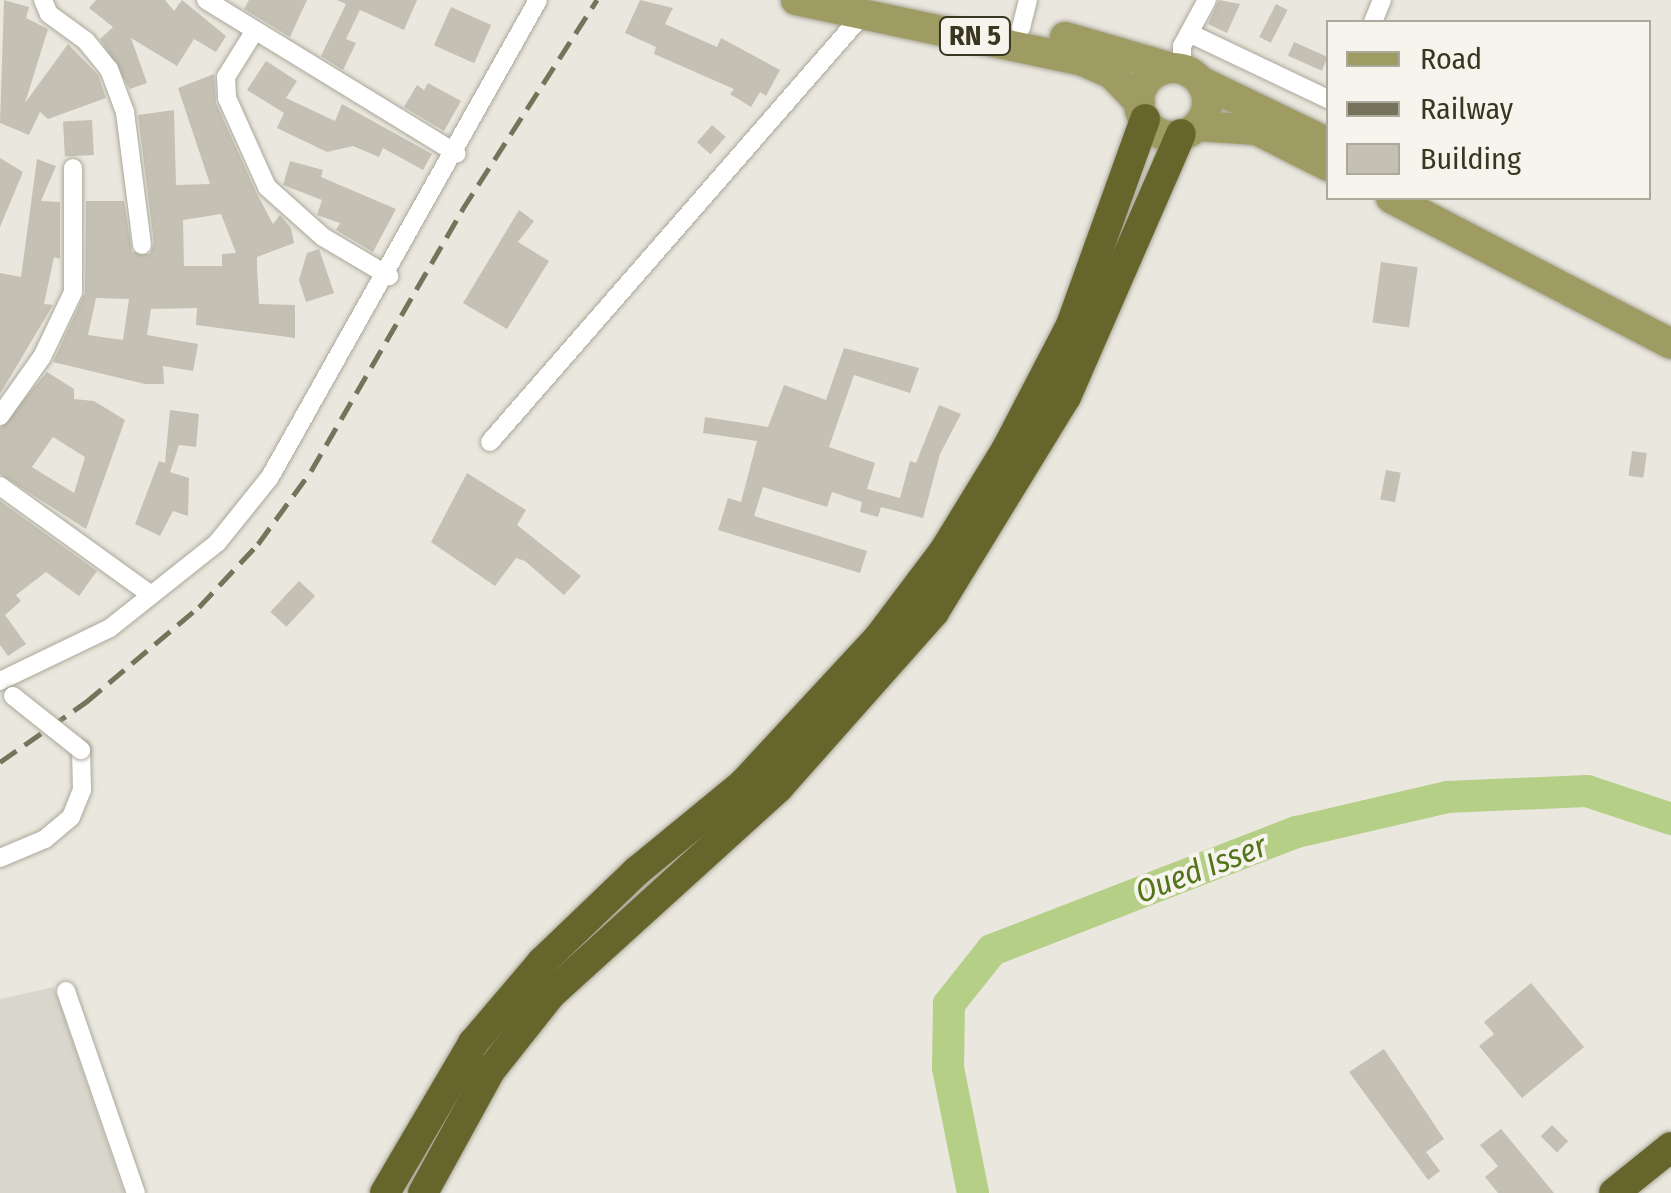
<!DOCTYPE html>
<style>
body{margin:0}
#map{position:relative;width:1671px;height:1193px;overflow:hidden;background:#eae7de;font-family:"Fira Sans Condensed",sans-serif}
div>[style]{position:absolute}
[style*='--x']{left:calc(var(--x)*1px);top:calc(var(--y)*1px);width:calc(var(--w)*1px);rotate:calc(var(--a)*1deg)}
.built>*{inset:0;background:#d9d6cc}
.river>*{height:32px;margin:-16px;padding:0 16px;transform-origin:16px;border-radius:16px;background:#b5cf86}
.building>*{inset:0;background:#c4c0b4;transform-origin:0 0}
.roads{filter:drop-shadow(0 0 2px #aaa89a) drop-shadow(0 0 2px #aaa89a)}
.street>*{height:18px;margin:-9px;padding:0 9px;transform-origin:9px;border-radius:9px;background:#fff}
.primary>*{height:30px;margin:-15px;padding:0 15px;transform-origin:15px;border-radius:15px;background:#9f9c63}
.primary>.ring{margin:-15px;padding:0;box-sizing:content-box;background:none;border:30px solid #9f9c63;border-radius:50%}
.highway>*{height:30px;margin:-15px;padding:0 15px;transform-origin:15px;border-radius:15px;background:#65652c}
.rail>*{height:5px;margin-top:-2.5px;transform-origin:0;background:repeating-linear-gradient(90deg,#75735a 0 20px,transparent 0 30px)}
.bridges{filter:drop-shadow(0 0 2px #aaa89a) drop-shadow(0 0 2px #aaa89a)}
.street-bridge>*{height:18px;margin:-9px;padding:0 9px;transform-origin:9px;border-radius:9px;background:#fff}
span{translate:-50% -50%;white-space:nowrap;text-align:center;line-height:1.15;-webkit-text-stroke:8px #f7f4ee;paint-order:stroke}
.shield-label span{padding:2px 8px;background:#f7f4ee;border:2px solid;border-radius:8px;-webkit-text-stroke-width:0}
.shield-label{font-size:28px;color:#393720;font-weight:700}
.water-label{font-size:32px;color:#53741b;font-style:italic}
.legend{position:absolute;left:1326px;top:20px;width:325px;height:180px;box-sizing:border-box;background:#f7f4ee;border:2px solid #aba89c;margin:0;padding:12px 18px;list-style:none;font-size:30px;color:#393720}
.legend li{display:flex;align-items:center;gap:20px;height:50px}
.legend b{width:50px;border:2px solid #aba89c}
</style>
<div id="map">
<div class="built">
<i style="clip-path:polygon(54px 987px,124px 1193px,0 1193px,0 999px)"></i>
</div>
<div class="river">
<i style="--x:973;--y:1193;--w:127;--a:-101.3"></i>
<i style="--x:948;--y:1068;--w:64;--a:-89.1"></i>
<i style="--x:949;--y:1004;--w:69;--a:-51.5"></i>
<i style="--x:992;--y:950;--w:327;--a:-21.2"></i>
<i style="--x:1297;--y:832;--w:155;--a:-13.1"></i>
<i style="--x:1448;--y:797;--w:139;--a:-2.5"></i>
<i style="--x:1587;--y:791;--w:89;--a:18.4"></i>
</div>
<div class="building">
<i style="clip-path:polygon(4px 0,29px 7px,26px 18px,48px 29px,25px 103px,68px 44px,98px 75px,106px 98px,48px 119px,40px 112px,29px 135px,0 123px)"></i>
<i style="clip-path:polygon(96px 0,165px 0,174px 11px,182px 0,226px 36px,216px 52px,194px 39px,177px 66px,131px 38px,147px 83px,130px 89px,100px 39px,113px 27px,89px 8px)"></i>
<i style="clip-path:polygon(249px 0,307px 0,290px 37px,244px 9px)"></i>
<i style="clip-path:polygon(337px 0,417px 0,404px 30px,360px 10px,346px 39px,356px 43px,343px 70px,321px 56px,346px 4px)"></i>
<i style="clip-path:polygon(640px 0,673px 8px,665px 24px,717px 47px,721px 38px,780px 70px,766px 96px,760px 92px,751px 107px,730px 94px,734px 89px,654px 54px,656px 47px,625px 33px)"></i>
<i style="clip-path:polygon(1219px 0,1240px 4px,1227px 33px,1208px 24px)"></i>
<i style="left:1276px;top:4px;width:13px;height:37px;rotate:27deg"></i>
<i style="left:451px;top:7px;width:44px;height:42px;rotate:24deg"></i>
<i style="left:1294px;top:42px;width:37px;height:15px;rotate:24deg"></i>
<i style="clip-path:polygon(266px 61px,297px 81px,286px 98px,335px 121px,342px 104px,432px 154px,423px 170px,383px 148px,379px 157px,353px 146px,327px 152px,277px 128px,284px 113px,247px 90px)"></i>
<i style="clip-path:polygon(evenodd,214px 74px,216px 103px,256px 192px,273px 224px,280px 215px,291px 228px,294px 243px,257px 257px,257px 267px,259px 304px,295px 305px,295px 338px,196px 325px,197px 308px,151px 309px,147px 335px,198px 344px,193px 371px,163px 366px,164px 384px,145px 384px,53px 362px,85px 293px,86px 201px,124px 201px,132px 252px,150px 254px,154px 243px,138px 115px,174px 110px,176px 185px,210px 184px,178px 88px,214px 74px,221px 214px,236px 253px,222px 254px,222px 266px,184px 266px,183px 220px,221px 214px,214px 74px,96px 298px,129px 299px,123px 340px,88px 335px,96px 298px)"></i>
<i style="clip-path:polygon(428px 83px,461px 101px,444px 131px,404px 107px,417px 85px,424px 90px)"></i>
<i style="left:92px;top:120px;width:35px;height:29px;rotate:87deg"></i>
<i style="left:712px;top:125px;width:18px;height:23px;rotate:41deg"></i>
<i style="clip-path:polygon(0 158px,23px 172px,0 227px)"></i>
<i style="clip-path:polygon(37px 159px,56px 166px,41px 201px,60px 202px,60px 259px,54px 257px,44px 304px,53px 305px,0 394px,0 273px,21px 277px)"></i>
<i style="clip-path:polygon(290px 161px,323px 170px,321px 177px,396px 209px,373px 252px,336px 230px,340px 223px,317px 215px,322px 200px,283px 185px)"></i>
<i style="clip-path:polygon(519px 210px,534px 221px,518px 242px,549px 261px,507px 329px,463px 303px)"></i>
<i style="clip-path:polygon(319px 249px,334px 293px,306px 302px,299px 280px,307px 253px)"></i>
<i style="left:1381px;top:262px;width:37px;height:61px;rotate:8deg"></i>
<i style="clip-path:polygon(844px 348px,919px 368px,910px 393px,854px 375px,829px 447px,875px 463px,867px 489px,900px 498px,910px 461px,916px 463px,939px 405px,961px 414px,940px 454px,923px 518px,881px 507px,878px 517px,860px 512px,862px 502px,832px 492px,827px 507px,763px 487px,754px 516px,867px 551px,860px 573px,718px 530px,728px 498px,741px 502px,757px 441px,703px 433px,705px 417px,768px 427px,784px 385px,826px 400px)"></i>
<i style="clip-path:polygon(evenodd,47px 372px,74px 389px,74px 399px,94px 401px,125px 420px,86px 529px,0 474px,0 428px,47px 372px,53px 437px,85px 457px,74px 493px,32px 467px,53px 437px)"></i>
<i style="clip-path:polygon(170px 410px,199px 414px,196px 447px,179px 445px,170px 472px,189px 478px,188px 516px,173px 511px,160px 536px,135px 524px,159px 461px,165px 463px)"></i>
<i style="left:1632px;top:451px;width:15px;height:25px;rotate:8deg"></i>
<i style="left:1386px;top:470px;width:15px;height:30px;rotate:11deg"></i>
<i style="clip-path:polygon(467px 473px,526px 510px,517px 525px,581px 576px,564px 595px,525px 561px,516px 558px,495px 586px,431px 542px)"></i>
<i style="clip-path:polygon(0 501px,97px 571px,79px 596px,46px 572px,16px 595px,21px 601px,5px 615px,26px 644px,8px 656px,0 645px)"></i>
<i style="left:299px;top:581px;width:22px;height:42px;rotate:43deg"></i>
<i style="clip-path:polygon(1531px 983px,1584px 1047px,1522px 1098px,1479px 1046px,1494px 1034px,1484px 1022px)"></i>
<i style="clip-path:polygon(1384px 1049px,1444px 1139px,1426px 1152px,1440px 1171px,1428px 1180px,1349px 1072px)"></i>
<i style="left:1552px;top:1125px;width:23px;height:16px;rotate:45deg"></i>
<i style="clip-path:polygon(1501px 1129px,1526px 1159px,1554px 1193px,1498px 1193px,1485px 1177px,1498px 1166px,1480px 1145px)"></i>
</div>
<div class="roads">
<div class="street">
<i style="--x:43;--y:0;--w:15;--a:67"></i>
<i style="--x:49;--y:14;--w:46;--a:36.1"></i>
<i style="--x:86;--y:41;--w:36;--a:51"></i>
<i style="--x:109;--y:69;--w:46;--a:69.6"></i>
<i style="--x:125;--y:112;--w:134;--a:82.7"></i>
<i style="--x:206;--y:0;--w:294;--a:31.5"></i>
<i style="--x:1373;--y:22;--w:24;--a:-68"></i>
<i style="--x:1021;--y:28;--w:29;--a:-76"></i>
<i style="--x:254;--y:32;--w:53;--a:121.9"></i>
<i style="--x:226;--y:77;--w:21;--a:87"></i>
<i style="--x:227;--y:98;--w:98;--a:65.8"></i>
<i style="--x:267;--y:187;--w:75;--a:41.8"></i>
<i style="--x:323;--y:237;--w:77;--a:30.6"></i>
<i style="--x:1189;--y:33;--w:154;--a:25.4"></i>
<i style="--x:1182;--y:69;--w:23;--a:-90"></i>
<i style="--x:1182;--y:46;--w:52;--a:-61.5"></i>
<i style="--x:0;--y:416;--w:72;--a:-54.6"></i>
<i style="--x:42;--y:357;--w:72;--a:-64.5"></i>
<i style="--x:73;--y:292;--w:124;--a:-90"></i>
<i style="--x:490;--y:442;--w:569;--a:-48.92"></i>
<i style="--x:0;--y:486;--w:186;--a:35.8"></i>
<i style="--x:0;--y:681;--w:122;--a:-25.7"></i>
<i style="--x:110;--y:628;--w:137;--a:-38.5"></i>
<i style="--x:217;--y:543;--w:85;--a:-51.2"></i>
<i style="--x:270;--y:477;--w:547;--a:-60.67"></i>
<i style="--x:0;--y:858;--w:49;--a:-22.9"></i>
<i style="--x:45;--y:839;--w:34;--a:-40"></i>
<i style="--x:71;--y:817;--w:29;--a:-68"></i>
<i style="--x:82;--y:790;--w:40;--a:-91.4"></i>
<i style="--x:66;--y:991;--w:214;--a:70.9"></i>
</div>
<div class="primary">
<i style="--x:796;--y:0;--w:293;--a:12"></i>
<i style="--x:1083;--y:61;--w:32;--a:24"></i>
<i style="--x:1112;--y:74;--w:40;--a:46"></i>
<i style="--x:1065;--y:37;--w:111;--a:16.2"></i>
<i class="ring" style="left:1139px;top:68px;width:38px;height:38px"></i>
<i style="--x:1200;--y:81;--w:142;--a:25.8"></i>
<i style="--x:1197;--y:126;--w:60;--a:3.8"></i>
<i style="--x:1257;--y:130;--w:80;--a:26.9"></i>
<i style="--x:1391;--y:198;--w:316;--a:27.5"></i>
</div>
<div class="highway">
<i style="--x:385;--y:1193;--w:174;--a:-59.6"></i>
<i style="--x:473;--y:1043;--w:106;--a:-49.6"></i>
<i style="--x:542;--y:962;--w:132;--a:-43.8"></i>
<i style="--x:637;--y:871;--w:139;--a:-39.4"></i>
<i style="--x:744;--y:783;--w:199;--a:-47.2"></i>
<i style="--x:879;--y:637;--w:108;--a:-52.9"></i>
<i style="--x:944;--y:551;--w:121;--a:-58.5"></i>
<i style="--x:1007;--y:448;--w:139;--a:-62.5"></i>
<i style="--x:1071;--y:325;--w:219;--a:-70.2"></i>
<i style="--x:423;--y:1193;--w:139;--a:-61.2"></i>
<i style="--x:490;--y:1071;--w:98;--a:-51.6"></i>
<i style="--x:551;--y:994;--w:307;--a:-42.2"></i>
<i style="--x:778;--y:788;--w:235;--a:-48.4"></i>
<i style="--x:934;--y:612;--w:252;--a:-58.5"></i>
<i style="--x:1066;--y:397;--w:287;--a:-66.4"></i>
<i style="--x:1614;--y:1193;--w:73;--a:-38.9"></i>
</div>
</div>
<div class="rail">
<i style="--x:0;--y:762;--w:105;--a:-34.9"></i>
<i style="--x:86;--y:702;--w:148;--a:-40.1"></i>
<i style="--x:199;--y:607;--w:86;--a:-46.9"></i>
<i style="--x:258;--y:544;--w:90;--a:-54"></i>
<i style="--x:311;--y:471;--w:302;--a:-59.9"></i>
<i style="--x:462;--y:210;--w:250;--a:-57.3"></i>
</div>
<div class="bridges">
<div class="street-bridge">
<i style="--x:13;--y:696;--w:87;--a:38.5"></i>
</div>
</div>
<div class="shield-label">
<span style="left:975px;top:36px">RN 5</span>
</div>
<div class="water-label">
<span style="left:1201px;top:869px;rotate:-21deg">Oued Isser</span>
</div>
<ul class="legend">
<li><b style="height:12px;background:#9f9c63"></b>Road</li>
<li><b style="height:12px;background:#75735a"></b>Railway</li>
<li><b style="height:28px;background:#c4c0b4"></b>Building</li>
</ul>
</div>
